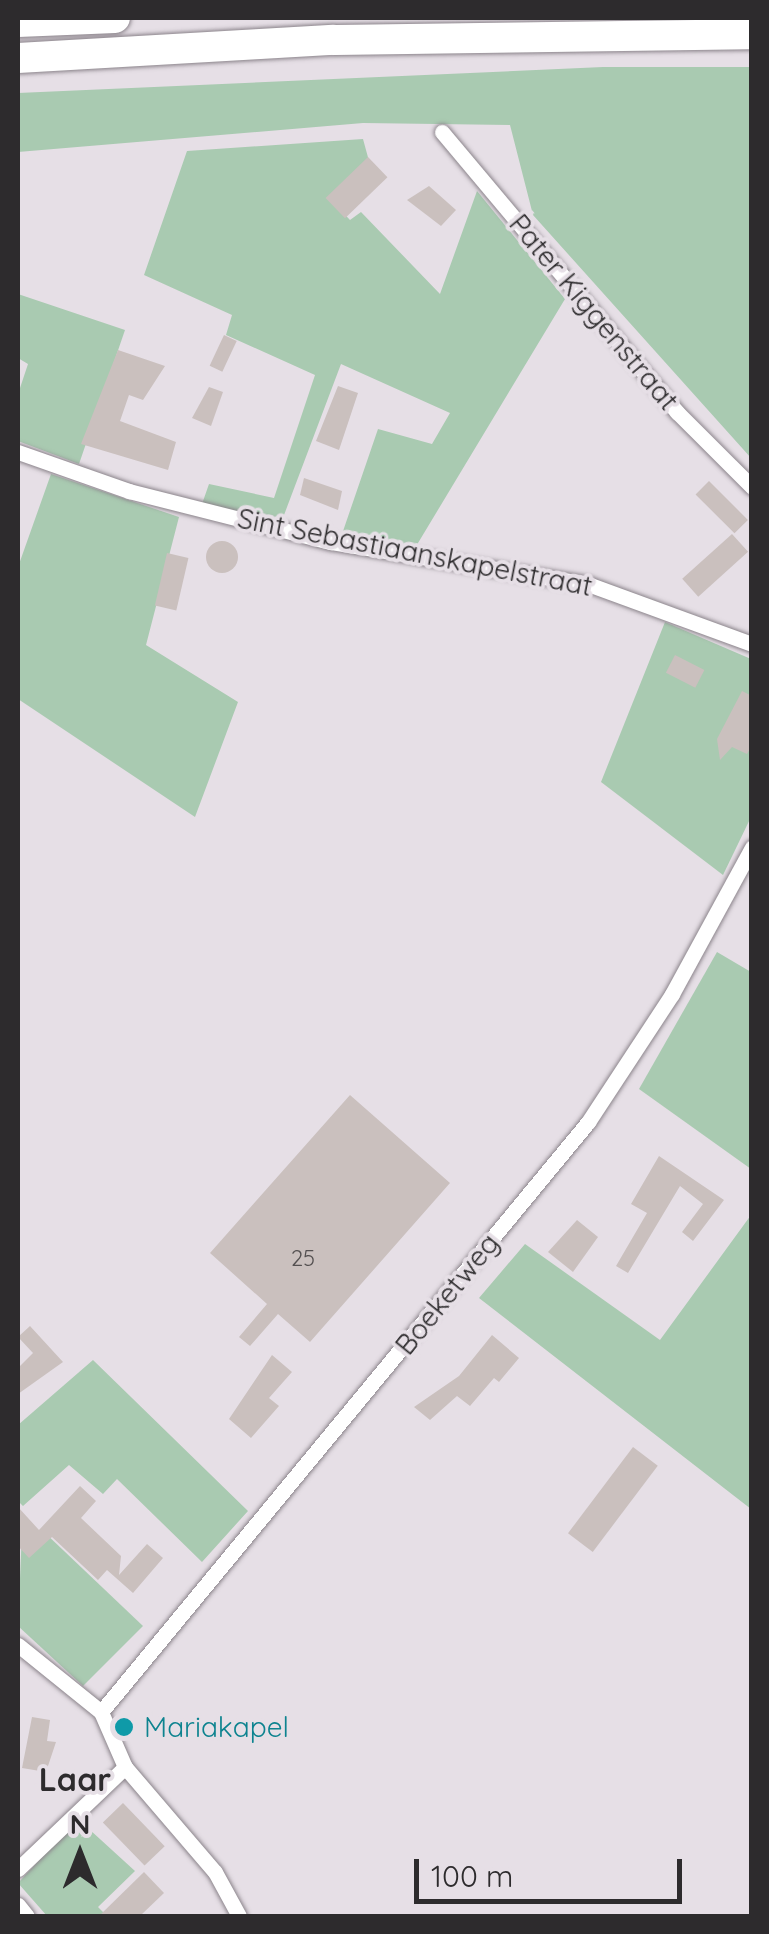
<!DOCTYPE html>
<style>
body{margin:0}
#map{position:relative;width:769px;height:1934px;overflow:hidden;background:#e6dfe6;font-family:Quicksand,sans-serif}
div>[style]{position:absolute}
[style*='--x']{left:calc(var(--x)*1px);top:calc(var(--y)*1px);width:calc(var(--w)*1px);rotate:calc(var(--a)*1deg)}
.green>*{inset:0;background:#a9cab1}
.building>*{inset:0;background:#cac0be;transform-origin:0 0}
.round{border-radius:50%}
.roads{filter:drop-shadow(0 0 2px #8b848b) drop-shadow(0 0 2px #8b848b)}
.street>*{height:15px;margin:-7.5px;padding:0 7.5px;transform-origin:7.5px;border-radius:7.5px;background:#fff}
.highway>*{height:30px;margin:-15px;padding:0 15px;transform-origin:15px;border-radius:15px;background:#fff}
.dots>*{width:28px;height:28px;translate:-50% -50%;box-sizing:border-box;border:5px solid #e6dfe6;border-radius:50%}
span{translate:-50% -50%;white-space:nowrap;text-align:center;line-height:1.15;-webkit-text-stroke:8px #e6dfe6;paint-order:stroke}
.number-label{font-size:22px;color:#545051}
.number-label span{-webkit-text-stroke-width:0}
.street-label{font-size:28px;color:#2d2b2d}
.culture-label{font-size:28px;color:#0d838f}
.left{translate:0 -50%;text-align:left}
.quarter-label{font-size:32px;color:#2d2b2d;font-weight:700}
.frame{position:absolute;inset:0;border:20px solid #2d2b2d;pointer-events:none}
.north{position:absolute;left:30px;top:1804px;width:100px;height:100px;-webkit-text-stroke:8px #e6dfe6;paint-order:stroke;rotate:0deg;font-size:28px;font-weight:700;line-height:40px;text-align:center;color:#2d2b2d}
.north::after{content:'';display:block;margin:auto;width:35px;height:45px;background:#2d2b2d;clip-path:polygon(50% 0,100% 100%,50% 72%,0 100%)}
.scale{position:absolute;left:414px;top:1859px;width:268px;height:45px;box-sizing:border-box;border:5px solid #2d2b2d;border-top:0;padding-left:12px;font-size:30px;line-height:35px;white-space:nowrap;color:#2d2b2d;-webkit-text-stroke:8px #e6dfe6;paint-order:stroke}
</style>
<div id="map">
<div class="green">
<i style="clip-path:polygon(603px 67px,751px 67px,751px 458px,533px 215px,510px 125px,363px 123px,18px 152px,18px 93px)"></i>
<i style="clip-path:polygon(363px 139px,369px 161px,331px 200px,350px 220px,361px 212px,440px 294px,477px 191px,565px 299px,415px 548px,341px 537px,378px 429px,432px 444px,450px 413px,341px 364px,281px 523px,202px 504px,209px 484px,274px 498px,315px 375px,226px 335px,232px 315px,144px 275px,187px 151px)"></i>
<i style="clip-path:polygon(18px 294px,125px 330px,79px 464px,18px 441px,18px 394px,28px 364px,18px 358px)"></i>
<i style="clip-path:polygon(51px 474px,179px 517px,146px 645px,238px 702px,195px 817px,18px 699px,18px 567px)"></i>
<i style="clip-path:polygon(665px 622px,751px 659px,751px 817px,723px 875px,601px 782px)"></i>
<i style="clip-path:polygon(717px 952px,751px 972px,751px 1169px,639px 1089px)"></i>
<i style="clip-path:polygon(751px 1215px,751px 1509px,479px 1298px,525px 1244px,660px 1340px)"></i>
<i style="clip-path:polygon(93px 1360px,248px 1511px,202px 1562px,117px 1479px,103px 1494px,69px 1465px,23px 1506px,18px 1501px,18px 1425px)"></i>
<i style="clip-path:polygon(22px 1531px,43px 1531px,143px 1626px,83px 1686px,18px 1626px)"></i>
<i style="clip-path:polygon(78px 1819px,135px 1871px,98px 1907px,107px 1916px,47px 1916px,18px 1883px)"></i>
</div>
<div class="building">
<i style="left:368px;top:157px;width:28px;height:59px;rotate:46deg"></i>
<i style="clip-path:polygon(429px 186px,456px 210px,441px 226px,407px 200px)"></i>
<i style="left:224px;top:335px;width:14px;height:34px;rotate:25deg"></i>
<i style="clip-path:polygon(118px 350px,165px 366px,143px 400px,129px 395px,120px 421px,176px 442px,168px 470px,81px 444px)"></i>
<i style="clip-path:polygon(338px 386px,358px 393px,339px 450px,316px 441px)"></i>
<i style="clip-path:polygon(209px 387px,223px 392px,211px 426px,192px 418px)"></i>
<i style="clip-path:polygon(304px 478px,342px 491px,338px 510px,300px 495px)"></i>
<i style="left:709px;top:481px;width:55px;height:19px;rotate:45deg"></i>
<i style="left:732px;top:534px;width:24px;height:67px;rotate:48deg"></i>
<i class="round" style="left:206px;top:541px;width:32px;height:32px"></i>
<i style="left:167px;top:553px;width:22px;height:54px;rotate:13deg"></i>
<i style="left:675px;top:655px;width:33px;height:20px;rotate:27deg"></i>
<i style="clip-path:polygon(742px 691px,752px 696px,752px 745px,747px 754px,732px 747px,720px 760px,717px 739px)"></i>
<i style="clip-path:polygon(350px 1095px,450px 1183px,310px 1342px,278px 1314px,250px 1346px,239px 1337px,267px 1304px,210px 1253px)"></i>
<i style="clip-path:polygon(659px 1156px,724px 1200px,693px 1241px,682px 1232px,703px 1204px,680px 1186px,628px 1273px,616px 1266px,647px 1213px,631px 1204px)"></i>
<i style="clip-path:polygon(577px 1220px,598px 1237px,573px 1272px,548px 1252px)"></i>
<i style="clip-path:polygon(30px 1326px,63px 1362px,18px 1394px,18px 1368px,33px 1353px,18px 1337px)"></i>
<i style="clip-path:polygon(492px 1335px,519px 1358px,499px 1382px,494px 1378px,470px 1406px,457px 1396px,430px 1420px,414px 1407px,459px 1376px)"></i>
<i style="clip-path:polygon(272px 1355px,292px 1372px,269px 1398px,279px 1406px,251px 1438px,229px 1419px)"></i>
<i style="left:633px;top:1447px;width:31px;height:108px;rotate:37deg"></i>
<i style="clip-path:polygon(80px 1486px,96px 1501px,81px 1518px,121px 1556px,119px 1575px,147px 1544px,163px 1558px,133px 1593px,107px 1570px,98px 1580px,52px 1537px,29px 1558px,18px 1546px,18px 1507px,39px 1530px)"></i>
<i style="clip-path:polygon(32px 1717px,50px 1720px,47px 1741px,56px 1742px,46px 1772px,22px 1768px)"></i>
<i style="left:123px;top:1803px;width:60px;height:28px;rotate:46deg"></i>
<i style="clip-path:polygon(144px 1872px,164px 1893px,140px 1916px,99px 1916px)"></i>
</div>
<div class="roads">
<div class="street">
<i style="--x:442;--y:132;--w:366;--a:50"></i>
<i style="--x:677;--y:412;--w:106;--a:45"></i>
<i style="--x:18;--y:452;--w:118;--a:19.4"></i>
<i style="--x:129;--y:491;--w:208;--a:14.2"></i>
<i style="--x:331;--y:542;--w:260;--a:9.3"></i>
<i style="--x:588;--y:584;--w:175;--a:20.1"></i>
<i style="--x:18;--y:1645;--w:107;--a:38.9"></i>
<i style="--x:101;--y:1712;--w:60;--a:66.4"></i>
<i style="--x:125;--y:1767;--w:138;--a:49.4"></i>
<i style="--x:215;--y:1872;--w:50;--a:61.4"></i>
<i style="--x:101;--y:1712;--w:765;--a:-50.46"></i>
<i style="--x:588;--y:1122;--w:153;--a:-56.7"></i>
<i style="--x:672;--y:994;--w:167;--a:-61.4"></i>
<i style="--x:18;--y:1869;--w:148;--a:-43.6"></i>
<i style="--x:18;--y:1905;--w:14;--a:51"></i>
</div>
<div class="highway">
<i style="--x:18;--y:22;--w:97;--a:-2.4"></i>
<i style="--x:18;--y:58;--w:316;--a:-3.3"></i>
<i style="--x:333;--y:40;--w:419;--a:-0.8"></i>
</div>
</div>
<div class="dots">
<i style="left:124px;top:1727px;background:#0f9aa8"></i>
</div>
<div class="number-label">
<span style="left:303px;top:1259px">25</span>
</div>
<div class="street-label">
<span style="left:594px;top:312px;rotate:50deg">Pater Kiggenstraat</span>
<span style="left:415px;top:552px;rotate:11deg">Sint Sebastiaanskapelstraat</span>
<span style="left:447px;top:1294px;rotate:-51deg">Boeketweg</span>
</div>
<div class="culture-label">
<span class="left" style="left:144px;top:1727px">Mariakapel</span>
</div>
<div class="quarter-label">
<span style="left:75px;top:1779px">Laar</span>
</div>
<div class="frame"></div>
<div class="north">N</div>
<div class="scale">100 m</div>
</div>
